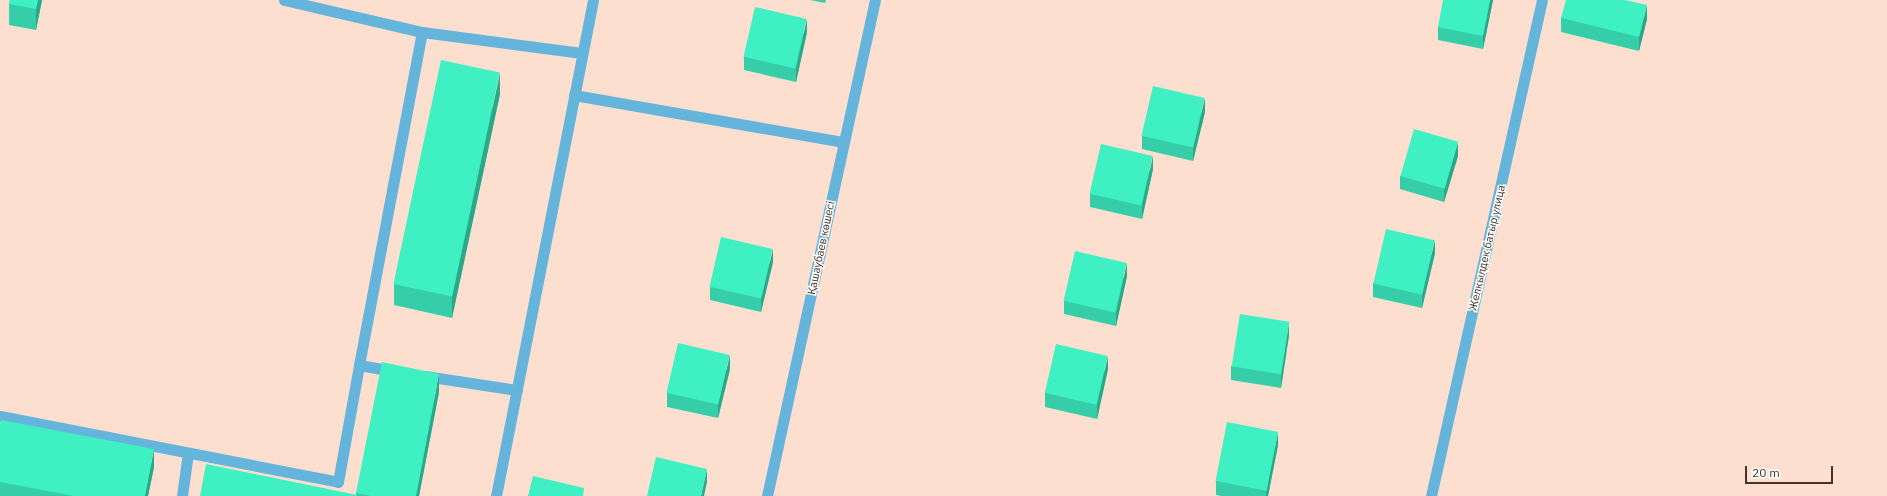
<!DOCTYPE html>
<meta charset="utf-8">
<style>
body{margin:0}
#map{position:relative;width:1887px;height:496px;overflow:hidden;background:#fcdfcf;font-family:"IBM Plex Sans",sans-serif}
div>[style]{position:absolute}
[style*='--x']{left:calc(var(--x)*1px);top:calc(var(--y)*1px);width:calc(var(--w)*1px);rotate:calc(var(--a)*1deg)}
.service>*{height:11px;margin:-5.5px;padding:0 5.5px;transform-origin:5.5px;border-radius:5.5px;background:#65b4db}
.minor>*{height:11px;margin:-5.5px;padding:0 5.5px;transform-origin:5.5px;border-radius:5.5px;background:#65b4db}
.tertiary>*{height:11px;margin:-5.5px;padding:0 5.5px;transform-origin:5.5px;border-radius:5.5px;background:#65b4db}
.wall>*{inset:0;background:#36cea8}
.shaded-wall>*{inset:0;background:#2ca888}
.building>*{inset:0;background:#3ff0c3;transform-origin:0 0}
span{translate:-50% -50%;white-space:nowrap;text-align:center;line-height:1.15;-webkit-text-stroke:3px #fff;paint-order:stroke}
.street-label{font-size:11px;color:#453328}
.scale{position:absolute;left:1745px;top:466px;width:88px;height:18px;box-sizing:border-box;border:2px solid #453328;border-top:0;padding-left:5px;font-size:12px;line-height:14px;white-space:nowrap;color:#453328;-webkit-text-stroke:3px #fff;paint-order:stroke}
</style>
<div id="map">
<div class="service">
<i style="--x:284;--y:0;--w:142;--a:13.1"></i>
<i style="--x:422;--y:32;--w:161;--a:7.5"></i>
<i style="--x:574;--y:95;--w:274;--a:9.9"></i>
<i style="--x:359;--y:365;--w:339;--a:-79.3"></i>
<i style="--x:425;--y:376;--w:93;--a:8.7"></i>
<i style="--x:0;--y:416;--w:344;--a:11"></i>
<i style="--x:338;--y:482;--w:119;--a:-79.8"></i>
<i style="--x:359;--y:365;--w:36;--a:10"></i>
<i style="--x:182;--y:496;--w:43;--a:-82.1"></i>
<i style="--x:496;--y:496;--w:505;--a:-78.93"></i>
</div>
<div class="minor">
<i style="--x:1431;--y:496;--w:508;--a:-77.39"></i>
</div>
<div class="tertiary">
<i style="--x:767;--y:496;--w:508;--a:-77.72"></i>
</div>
<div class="wall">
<i style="clip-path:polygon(10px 0,42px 0,36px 30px,9px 25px,9px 4px)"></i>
<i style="clip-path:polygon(810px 0,826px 0,825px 3px)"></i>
<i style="clip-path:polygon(1493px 0,1483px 49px,1438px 40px,1438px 27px)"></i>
<i style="clip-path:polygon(1561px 18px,1647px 19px,1639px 51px,1561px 32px)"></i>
<i style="clip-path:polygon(807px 32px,796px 82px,744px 70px,744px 57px)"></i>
<i style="clip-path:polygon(500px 94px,452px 318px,394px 305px,394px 284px)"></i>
<i style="clip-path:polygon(1205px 112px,1193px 161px,1142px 149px,1142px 136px)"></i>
<i style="clip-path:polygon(1458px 156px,1444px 202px,1400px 189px,1400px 176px)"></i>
<i style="clip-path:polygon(1153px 169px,1142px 219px,1090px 207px,1090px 194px)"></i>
<i style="clip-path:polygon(1435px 253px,1422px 308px,1373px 297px,1373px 283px)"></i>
<i style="clip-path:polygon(773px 262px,761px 312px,710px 300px,710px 287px)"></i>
<i style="clip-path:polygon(1127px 276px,1116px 326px,1064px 314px,1064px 301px)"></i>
<i style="clip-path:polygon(1289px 335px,1281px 388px,1231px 380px,1231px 366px)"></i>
<i style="clip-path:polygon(730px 369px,718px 418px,667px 407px,667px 393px)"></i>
<i style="clip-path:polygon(1108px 369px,1097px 419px,1045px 407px,1045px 393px)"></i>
<i style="clip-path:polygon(439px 392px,419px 496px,200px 496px,356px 495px,356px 493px)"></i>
<i style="clip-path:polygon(0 424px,154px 467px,148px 496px,0 496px)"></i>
<i style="clip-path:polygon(1278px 445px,1268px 496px,1222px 496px,1216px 495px,1216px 481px)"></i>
</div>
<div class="shaded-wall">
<i style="clip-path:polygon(38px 0,42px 0,36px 30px,36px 9px)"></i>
<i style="clip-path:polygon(1490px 0,1493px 0,1483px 49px,1483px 36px)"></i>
<i style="clip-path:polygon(1647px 5px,1647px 19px,1639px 51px,1639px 37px)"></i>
<i style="clip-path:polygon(807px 19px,807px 32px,796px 82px,796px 69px)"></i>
<i style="clip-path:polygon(500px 73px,500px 94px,452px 318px,452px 297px)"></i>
<i style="clip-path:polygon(1205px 98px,1205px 112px,1193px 161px,1193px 148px)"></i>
<i style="clip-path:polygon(1458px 142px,1458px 156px,1444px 202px,1444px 189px)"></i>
<i style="clip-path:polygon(1153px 156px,1153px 169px,1142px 219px,1142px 206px)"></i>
<i style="clip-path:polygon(1435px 240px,1435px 253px,1422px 308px,1422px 295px)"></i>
<i style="clip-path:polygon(773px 249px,773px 262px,761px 312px,761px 299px)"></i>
<i style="clip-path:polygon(1127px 263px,1127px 276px,1116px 326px,1116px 313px)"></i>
<i style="clip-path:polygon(1289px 322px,1289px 335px,1281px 388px,1281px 374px)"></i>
<i style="clip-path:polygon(730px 355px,730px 369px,718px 418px,718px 405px)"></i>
<i style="clip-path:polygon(1108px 356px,1108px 369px,1097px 419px,1097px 405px)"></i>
<i style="clip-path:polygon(439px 374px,439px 392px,419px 496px,416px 496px)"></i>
<i style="clip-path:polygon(1278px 432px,1278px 445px,1268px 496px,1266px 496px,1266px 492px)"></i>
<i style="clip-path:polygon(154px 449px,154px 467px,148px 496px,145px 496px)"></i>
<i style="clip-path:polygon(707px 469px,707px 482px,704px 496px,701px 496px)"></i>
</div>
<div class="building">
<i style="clip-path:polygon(10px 0,38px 0,36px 9px,9px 4px)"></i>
<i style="clip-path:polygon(1443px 0,1490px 0,1483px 36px,1438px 27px)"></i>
<i style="clip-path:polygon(1566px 0,1625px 0,1647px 5px,1639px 37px,1561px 18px)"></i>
<i style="left:755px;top:7px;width:53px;height:51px;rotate:13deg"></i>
<i style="left:441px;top:60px;width:60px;height:229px;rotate:12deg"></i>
<i style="left:1153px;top:86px;width:53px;height:51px;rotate:13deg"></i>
<i style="left:1414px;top:129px;width:46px;height:49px;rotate:16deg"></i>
<i style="left:1101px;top:144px;width:53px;height:51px;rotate:13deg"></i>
<i style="left:1386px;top:229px;width:50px;height:56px;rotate:13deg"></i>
<i style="left:721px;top:237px;width:53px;height:51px;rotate:13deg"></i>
<i style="left:1075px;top:251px;width:53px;height:51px;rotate:13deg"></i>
<i style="left:1240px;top:314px;width:50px;height:53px;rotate:9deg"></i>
<i style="left:678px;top:343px;width:53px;height:51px;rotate:13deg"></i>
<i style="left:1056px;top:344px;width:53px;height:50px;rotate:13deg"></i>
<i style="clip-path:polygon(382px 362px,439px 374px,416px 496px,371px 496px,356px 493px)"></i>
<i style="clip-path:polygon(1px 420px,154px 449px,145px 496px,74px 496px,0 482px,0 424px)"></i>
<i style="left:1227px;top:422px;width:52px;height:60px;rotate:11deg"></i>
<i style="clip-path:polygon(656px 457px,707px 469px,701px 496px,647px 496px)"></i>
<i style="clip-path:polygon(206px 464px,357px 495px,357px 496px,200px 496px)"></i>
<i style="clip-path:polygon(533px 476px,584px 488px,583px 496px,528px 496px)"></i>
</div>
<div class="street-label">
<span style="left:821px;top:248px;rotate:-78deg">Қашаубаев көшесі</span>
<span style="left:1487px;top:248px;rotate:-77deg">Желкылдек батыр улица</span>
</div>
<div class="scale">20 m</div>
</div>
